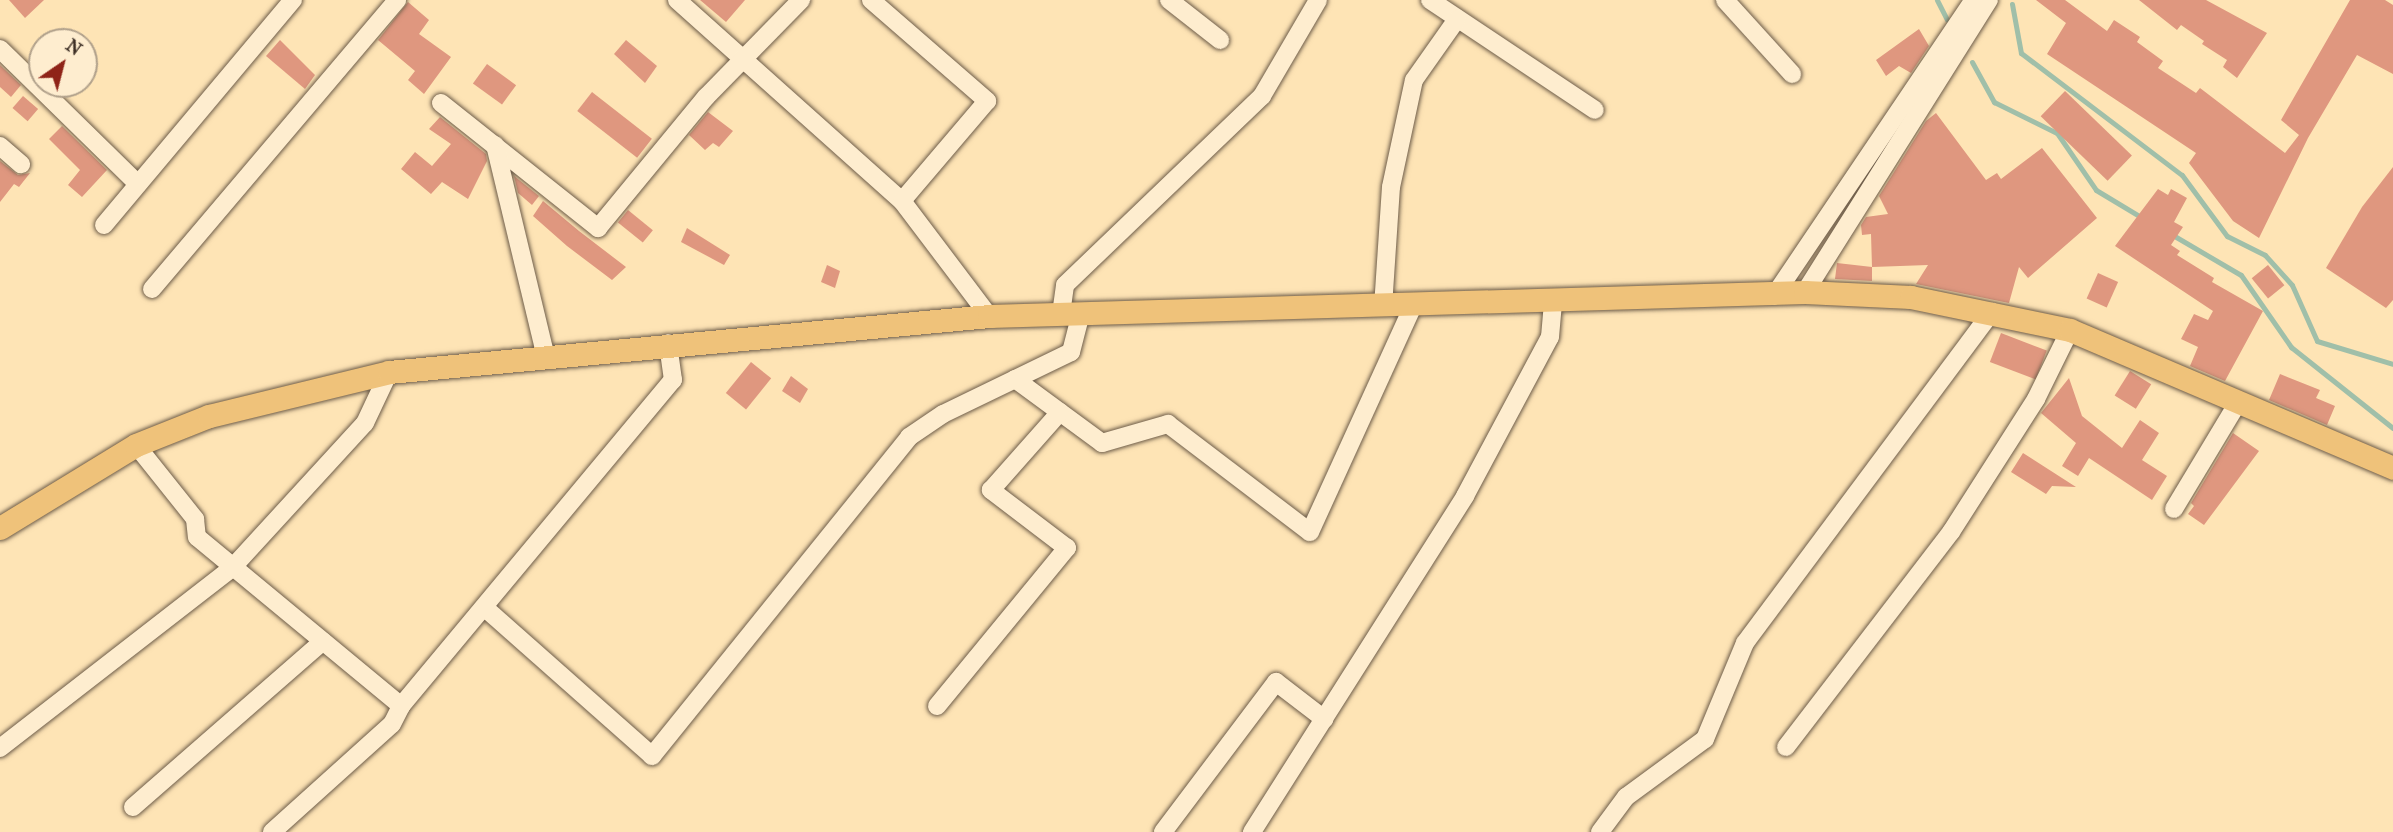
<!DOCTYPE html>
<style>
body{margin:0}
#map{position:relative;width:2393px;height:832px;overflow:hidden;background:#fee4b5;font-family:"IM FELL French Canon",serif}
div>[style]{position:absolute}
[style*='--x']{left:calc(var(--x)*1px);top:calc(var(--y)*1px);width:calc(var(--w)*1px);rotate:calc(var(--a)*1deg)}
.stream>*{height:5px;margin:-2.5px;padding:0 2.5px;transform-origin:2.5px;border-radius:2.5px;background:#a0bfa9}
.building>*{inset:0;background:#df977f;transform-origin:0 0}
.roads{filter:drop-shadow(0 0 2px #6d5c49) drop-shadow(0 0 2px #6d5c49)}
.minor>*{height:18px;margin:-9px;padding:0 9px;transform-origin:9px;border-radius:9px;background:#feedcf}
.major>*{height:23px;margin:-11.5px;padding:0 11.5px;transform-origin:11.5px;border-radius:11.5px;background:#efc27a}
span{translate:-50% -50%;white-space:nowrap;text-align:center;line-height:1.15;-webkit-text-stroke:7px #feedcf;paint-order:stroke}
.north{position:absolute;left:28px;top:28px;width:70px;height:70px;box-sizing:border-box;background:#feedcf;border:2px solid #b1a18b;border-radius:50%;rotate:35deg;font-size:19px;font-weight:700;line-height:28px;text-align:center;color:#3d2f25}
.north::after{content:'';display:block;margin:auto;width:24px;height:32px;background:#8f2418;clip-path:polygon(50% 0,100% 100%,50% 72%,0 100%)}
</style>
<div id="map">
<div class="stream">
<i style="--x:1937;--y:0;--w:22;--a:63"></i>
<i style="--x:2012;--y:4;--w:50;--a:79.6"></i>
<i style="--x:2021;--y:53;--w:202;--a:37.2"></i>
<i style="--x:2182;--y:175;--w:76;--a:53.6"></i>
<i style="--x:2227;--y:236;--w:42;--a:26.6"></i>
<i style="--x:2265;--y:255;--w:40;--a:48"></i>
<i style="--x:2292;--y:285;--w:61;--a:65.9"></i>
<i style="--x:2317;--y:341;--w:79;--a:16.8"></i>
<i style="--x:1972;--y:62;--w:46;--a:61.2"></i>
<i style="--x:1994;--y:102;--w:70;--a:26.2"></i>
<i style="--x:2057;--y:133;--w:69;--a:55.6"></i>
<i style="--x:2096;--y:190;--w:56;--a:31.1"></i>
<i style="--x:2171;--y:234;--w:81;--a:30.4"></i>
<i style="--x:2241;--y:275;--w:88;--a:55.2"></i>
<i style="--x:2291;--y:347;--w:130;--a:38.5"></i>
</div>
<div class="building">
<i style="clip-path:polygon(9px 0,44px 0,25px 18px)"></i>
<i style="clip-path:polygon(700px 0,745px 0,726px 22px)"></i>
<i style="clip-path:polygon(2036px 0,2065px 0,2107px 31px,2114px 20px,2140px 37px,2137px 42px,2163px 61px,2158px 68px,2196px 93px,2200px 88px,2285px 153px,2299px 135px,2281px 120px,2350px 0,2385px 0,2393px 5px,2393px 74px,2357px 55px,2308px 138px,2259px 238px,2233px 221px,2189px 163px,2196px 153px,2047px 54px,2066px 23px)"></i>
<i style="clip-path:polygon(2139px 0,2206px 0,2267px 33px,2237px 78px,2223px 67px,2227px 60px,2202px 44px,2204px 41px,2181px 25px,2177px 30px)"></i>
<i style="clip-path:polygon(408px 2px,429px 20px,419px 34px,451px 57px,424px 94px,408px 80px,415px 71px,378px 40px)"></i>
<i style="clip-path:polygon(1919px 29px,1929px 46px,1911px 73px,1899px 66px,1886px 76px,1876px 60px)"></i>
<i style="clip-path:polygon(280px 40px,315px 75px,305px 89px,266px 56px)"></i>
<i style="clip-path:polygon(626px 40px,657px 66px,645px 83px,614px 54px)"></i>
<i style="left:487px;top:64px;width:36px;height:24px;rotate:36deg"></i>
<i style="clip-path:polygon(0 65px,21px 85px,11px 97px,0 87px)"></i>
<i style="left:2065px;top:91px;width:93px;height:35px;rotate:44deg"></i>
<i style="left:592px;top:92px;width:76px;height:24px;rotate:38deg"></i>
<i style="left:23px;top:96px;width:20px;height:16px;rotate:41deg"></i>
<i style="clip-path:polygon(708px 112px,733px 131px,719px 147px,713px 143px,705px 150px,689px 135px)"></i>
<i style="clip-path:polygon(1936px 113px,1986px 180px,1997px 173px,2001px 179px,2042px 148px,2097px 218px,2028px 278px,2019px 267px,2009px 303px,1916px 284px,1928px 265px,1872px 267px,1871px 234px,1862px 235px,1861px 225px,1866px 217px,1888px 214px,1879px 196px,1926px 121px)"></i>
<i style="clip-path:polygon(440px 117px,486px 154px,487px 161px,468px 199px,442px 182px,431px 194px,401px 169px,415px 152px,432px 166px,451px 144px,429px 129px)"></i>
<i style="clip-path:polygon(62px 126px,107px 170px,82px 197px,68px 185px,80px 170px,49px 139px)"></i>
<i style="clip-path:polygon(0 161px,18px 175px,30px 173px,19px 187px,14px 184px,0 202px)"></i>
<i style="clip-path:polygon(2393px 167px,2393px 300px,2386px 308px,2326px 268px,2362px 207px)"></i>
<i style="clip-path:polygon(514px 176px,539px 196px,532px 205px,518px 193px)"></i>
<i style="clip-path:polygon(2158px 189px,2168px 195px,2171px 189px,2187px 198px,2174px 222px,2183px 227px,2171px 245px,2180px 251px,2177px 255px,2214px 278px,2212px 282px,2263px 311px,2225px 381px,2190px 366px,2198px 347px,2181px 339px,2194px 314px,2208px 320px,2213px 311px,2115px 246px)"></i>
<i style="clip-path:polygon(543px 201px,579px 231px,626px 267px,612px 280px,567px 246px,533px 216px)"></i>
<i style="left:628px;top:210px;width:32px;height:16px;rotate:39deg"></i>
<i style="clip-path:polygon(687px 228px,730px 255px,724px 265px,681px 242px)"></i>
<i style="clip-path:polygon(1837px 263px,1872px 267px,1872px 281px,1835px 279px)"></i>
<i style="clip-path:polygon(827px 265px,840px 271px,835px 288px,821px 282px)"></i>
<i style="left:2268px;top:265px;width:26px;height:21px;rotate:51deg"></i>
<i style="left:2098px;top:273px;width:22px;height:28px;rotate:24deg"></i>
<i style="left:2001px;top:333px;width:49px;height:31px;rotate:21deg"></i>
<i style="left:751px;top:362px;width:26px;height:40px;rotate:39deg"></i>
<i style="left:2130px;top:371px;width:25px;height:29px;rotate:32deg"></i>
<i style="clip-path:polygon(2280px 374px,2320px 390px,2316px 398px,2335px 406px,2327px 425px,2269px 400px)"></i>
<i style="clip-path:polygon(791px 376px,808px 389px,800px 403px,782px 391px)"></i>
<i style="clip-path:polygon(2069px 378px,2082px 416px,2122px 448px,2140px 420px,2159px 433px,2142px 460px,2167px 476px,2152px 500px,2089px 458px,2078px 476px,2062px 466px,2076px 443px,2041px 413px)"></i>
<i style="clip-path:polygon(2233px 433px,2259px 451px,2204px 525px,2188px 514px,2194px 506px,2191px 503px)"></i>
<i style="clip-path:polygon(2023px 453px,2076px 487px,2052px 486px,2046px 494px,2011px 472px)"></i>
</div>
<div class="roads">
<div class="minor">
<i style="--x:677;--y:0;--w:302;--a:41.8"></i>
<i style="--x:902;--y:201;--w:144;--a:52.9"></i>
<i style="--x:871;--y:0;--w:154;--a:41"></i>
<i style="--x:987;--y:101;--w:131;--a:130.4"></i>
<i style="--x:1169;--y:0;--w:65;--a:38.1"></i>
<i style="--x:1430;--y:0;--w:198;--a:33.7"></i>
<i style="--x:1725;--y:0;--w:100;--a:47.8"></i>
<i style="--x:0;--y:49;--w:193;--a:44.4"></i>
<i style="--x:441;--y:103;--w:201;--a:38.5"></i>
<i style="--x:598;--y:228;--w:170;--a:-50.5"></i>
<i style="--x:706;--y:97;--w:136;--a:-45.6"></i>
<i style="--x:495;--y:145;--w:218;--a:76.5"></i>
<i style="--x:0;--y:146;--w:28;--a:41"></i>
<i style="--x:104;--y:225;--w:294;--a:-50"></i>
<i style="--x:152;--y:289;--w:379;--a:-49.7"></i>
<i style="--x:1805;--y:292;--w:345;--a:-57.8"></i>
<i style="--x:1774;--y:296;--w:357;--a:-56"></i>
<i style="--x:1383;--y:307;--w:120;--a:-86.2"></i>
<i style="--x:1391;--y:187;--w:109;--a:-77.9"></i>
<i style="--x:1414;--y:80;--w:75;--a:-54.8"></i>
<i style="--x:1061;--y:314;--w:29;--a:-82"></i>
<i style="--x:1065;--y:285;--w:273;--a:-43.8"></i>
<i style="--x:1262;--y:96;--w:111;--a:-59.7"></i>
<i style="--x:1015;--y:379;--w:108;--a:36.3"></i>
<i style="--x:1102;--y:443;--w:69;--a:-16.1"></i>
<i style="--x:1168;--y:424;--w:178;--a:37.3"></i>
<i style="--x:1310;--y:532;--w:248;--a:-65.5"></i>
<i style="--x:136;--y:445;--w:95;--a:51.4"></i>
<i style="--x:195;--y:519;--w:18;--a:84"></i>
<i style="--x:197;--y:537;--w:265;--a:39.6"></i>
<i style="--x:2174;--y:509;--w:122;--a:-59"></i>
<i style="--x:485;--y:608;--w:223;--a:41.5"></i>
<i style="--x:652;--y:756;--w:410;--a:-51.1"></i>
<i style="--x:909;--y:437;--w:41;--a:-34.1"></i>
<i style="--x:943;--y:414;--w:142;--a:-25.8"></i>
<i style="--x:1071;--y:352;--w:40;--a:-75.6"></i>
<i style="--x:937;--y:706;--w:205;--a:-50.6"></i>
<i style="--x:1067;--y:548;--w:96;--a:-142.7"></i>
<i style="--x:991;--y:490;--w:104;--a:-48.5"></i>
<i style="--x:1786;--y:747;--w:271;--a:-52.5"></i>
<i style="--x:1951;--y:532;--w:158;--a:-57.4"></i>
<i style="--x:2036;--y:399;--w:77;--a:-63.8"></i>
<i style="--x:0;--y:748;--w:295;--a:-37.8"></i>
<i style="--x:233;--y:567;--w:195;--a:-47.5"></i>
<i style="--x:365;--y:423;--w:56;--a:-64.8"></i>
<i style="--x:133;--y:807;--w:252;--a:-41.1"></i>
<i style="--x:272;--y:832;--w:161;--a:-42"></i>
<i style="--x:392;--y:724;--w:20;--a:-63"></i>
<i style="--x:401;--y:706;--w:425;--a:-50.2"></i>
<i style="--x:673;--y:380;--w:37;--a:-98"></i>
<i style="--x:1163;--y:832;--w:188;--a:-53"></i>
<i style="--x:1276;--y:682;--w:61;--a:37.6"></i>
<i style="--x:1252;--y:832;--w:398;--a:-57.6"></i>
<i style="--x:1465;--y:496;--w:180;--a:-61.9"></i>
<i style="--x:1550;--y:337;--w:34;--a:-85"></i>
<i style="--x:1600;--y:832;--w:44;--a:-53.4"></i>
<i style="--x:1626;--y:797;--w:98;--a:-36.3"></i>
<i style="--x:1705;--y:739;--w:104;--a:-67.4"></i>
<i style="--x:1745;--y:643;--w:413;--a:-53.3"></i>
</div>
<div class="major">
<i style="--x:0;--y:528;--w:159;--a:-31.4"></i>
<i style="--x:136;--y:445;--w:79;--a:-21.7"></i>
<i style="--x:209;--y:416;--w:185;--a:-13.7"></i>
<i style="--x:389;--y:372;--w:603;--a:-5.33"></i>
<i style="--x:989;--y:316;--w:816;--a:-1.68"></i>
<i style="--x:1805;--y:292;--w:106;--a:2.7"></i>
<i style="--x:1911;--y:297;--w:162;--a:11.7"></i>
<i style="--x:2070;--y:330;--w:351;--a:23.1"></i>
</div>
</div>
<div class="north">N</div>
</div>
